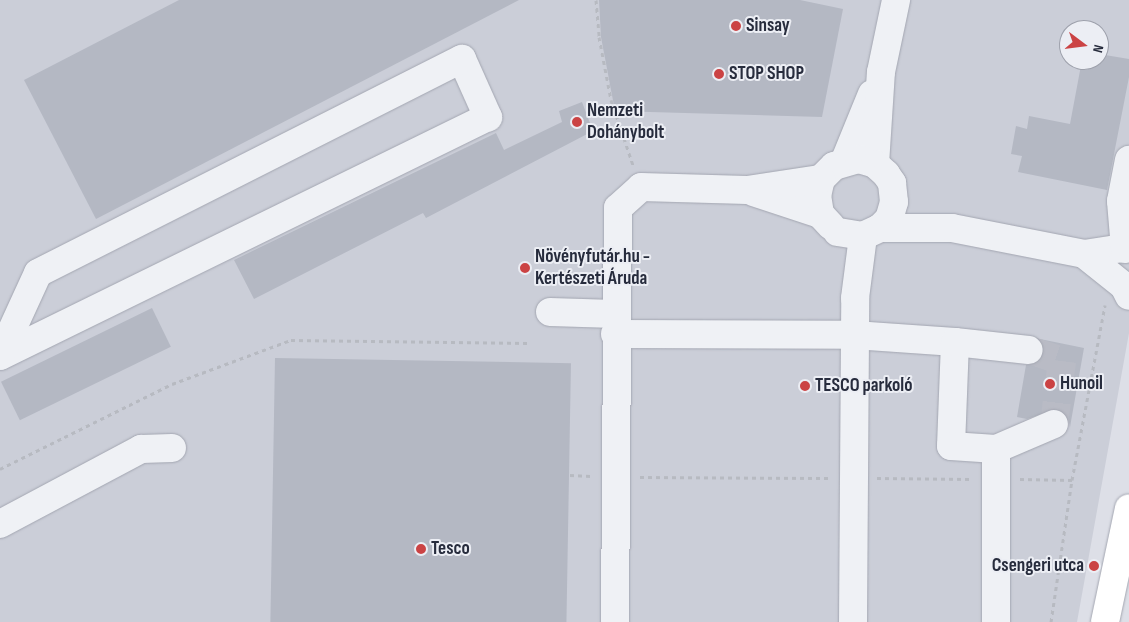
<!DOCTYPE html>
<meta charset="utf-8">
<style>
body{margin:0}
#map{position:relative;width:1129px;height:622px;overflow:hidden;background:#dddfe7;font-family:"Sofia Sans Condensed",sans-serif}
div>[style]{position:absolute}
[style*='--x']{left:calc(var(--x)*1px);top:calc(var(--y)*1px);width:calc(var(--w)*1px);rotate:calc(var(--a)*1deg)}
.built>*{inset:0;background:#cbced8}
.building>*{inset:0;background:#b4b8c3;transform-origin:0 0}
.minor-tunnel>*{height:28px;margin-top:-14px;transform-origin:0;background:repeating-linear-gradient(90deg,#b9bbc5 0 28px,transparent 0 42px)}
.path>*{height:3px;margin-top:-1.5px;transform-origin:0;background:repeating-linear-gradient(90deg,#b7bac1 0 4px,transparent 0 8px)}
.roads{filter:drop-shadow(0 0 1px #a3a6b1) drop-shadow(0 0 1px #a3a6b1)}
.minor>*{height:28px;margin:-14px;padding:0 14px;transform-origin:14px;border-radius:14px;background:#eff1f5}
.major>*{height:28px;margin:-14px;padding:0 14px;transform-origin:14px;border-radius:14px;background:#fff}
.dots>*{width:14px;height:14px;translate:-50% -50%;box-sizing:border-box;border:2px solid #eceef4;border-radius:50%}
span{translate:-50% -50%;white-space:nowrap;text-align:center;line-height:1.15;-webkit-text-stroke:4px #eceef4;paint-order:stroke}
.poi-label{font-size:19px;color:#272c3d;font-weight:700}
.left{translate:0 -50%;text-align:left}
.right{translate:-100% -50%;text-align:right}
.north{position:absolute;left:1059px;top:20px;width:50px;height:50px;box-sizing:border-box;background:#eceef4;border:1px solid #9da0ab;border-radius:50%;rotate:105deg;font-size:14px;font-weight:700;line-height:20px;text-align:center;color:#272c3d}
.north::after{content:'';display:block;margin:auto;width:18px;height:22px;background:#cb4344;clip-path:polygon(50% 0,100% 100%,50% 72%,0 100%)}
</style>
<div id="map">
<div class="built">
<i style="clip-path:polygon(evenodd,0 0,1129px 0,1129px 333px,1077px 622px,0 622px,0 0,1069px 30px,1099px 30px,1099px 60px,1069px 60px,1069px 30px)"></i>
</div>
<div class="building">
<i style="clip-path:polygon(179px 0,519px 0,96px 219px,24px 80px)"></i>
<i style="clip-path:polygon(599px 0,800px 0,843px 9px,822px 117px,615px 111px,601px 37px)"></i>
<i style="clip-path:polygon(1099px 54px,1129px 59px,1129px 77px,1107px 190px,1018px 172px,1022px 156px,1011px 154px,1016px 126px,1027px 129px,1029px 116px,1070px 124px,1082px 60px,1099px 60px)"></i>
<i style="clip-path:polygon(582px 102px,593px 131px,426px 218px,423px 213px,254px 299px,234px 260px,496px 133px,504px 150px,562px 122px,559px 111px)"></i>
<i style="left:152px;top:308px;width:43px;height:168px;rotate:64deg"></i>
<i style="clip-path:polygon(1040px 339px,1084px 348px,1070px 427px,1068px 417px,1056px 409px,1027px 419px,1017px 417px,1026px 365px,1036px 364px,1044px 352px)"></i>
<i style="left:275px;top:358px;width:296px;height:264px;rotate:1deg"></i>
</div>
<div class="minor-tunnel">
<i style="--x:1029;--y:350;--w:35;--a:18"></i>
<i style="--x:1062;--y:361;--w:64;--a:97.2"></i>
</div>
<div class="path">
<i style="--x:596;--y:0;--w:37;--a:85"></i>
<i style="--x:599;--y:37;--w:64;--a:79.2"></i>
<i style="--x:611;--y:100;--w:69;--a:71.3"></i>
<i style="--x:0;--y:469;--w:192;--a:-26.3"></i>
<i style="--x:172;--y:384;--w:127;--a:-20.3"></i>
<i style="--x:291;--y:340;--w:237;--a:0.7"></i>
<i style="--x:570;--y:475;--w:21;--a:3"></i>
<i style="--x:640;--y:477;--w:189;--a:0.3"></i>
<i style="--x:877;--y:478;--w:94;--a:0.6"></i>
<i style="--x:1020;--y:479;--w:52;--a:1.1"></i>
<i style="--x:1051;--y:622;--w:144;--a:-81.6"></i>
<i style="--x:1072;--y:480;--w:178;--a:-79.3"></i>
</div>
<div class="roads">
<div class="minor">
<i style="--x:462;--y:59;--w:64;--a:65.9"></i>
<i style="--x:488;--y:117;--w:543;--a:153.91"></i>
<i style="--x:0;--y:356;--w:91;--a:-65.4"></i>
<i style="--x:38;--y:273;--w:475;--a:-26.8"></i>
<i style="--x:845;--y:160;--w:71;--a:-67.8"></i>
<i style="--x:875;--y:164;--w:92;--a:-86.3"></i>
<i style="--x:881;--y:72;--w:74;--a:-78.2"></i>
<i style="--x:753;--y:192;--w:71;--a:18.2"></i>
<i style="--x:820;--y:214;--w:16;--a:47"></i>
<i style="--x:820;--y:214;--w:18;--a:-99"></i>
<i style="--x:817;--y:196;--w:17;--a:-77"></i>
<i style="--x:821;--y:179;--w:18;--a:-45"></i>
<i style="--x:834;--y:166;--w:26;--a:-16"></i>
<i style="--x:859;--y:159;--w:17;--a:17"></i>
<i style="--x:875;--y:164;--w:15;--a:42"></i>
<i style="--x:886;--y:174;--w:11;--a:56"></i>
<i style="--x:892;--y:183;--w:19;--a:84"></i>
<i style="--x:894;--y:202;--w:18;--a:106"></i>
<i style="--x:889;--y:219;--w:13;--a:135"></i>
<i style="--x:880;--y:228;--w:19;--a:155"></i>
<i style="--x:863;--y:236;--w:26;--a:-171"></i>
<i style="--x:880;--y:228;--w:72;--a:0"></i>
<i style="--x:952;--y:228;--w:135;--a:11.1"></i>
<i style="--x:1084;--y:254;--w:46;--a:-8.8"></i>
<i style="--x:1125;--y:249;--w:48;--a:-94.8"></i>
<i style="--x:1121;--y:201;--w:42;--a:-79"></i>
<i style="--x:1084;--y:254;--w:51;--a:38.7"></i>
<i style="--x:1124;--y:286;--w:11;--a:63"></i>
<i style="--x:550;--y:312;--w:65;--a:1.8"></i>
<i style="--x:615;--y:334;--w:239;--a:0.2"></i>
<i style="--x:854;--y:335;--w:101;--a:4"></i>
<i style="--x:955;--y:342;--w:104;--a:92.2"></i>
<i style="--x:951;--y:446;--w:45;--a:3.8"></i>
<i style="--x:996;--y:449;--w:173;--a:90"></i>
<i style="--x:955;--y:342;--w:74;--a:6.2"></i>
<i style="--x:996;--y:449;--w:63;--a:-23.3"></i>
<i style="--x:0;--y:524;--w:160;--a:-28"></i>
<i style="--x:141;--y:449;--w:31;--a:-2"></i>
<i style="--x:615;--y:622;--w:414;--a:-89.6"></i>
<i style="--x:618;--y:208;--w:31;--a:-42"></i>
<i style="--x:641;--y:187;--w:106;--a:1.6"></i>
<i style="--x:747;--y:190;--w:75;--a:-8.5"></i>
<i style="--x:853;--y:622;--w:324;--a:-89.6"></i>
<i style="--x:855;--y:298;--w:63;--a:-82.6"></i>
</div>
<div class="major">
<i style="--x:1105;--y:622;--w:116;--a:-78.1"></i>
</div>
</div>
<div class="dots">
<i style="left:736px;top:26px;background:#cb4344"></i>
<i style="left:719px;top:74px;background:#cb4344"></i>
<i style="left:577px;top:122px;background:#cb4344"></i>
<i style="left:525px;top:268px;background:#cb4344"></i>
<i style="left:1050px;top:384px;background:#cb4344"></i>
<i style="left:805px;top:386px;background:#cb4344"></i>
<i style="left:421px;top:549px;background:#cb4344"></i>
<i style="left:1094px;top:566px;background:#cb4344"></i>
</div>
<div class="poi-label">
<span class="left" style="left:746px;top:26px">Sinsay</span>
<span class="left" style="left:729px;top:74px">STOP SHOP</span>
<span class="left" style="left:587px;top:122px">Nemzeti<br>Dohánybolt</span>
<span class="left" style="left:535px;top:268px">Növényfutár.hu -<br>Kertészeti Áruda</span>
<span class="left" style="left:1060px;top:384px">Hunoil</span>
<span class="left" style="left:815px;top:386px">TESCO parkoló</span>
<span class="left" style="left:431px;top:549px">Tesco</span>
<span class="right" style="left:1084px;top:566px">Csengeri utca</span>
</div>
<div class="north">N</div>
</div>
